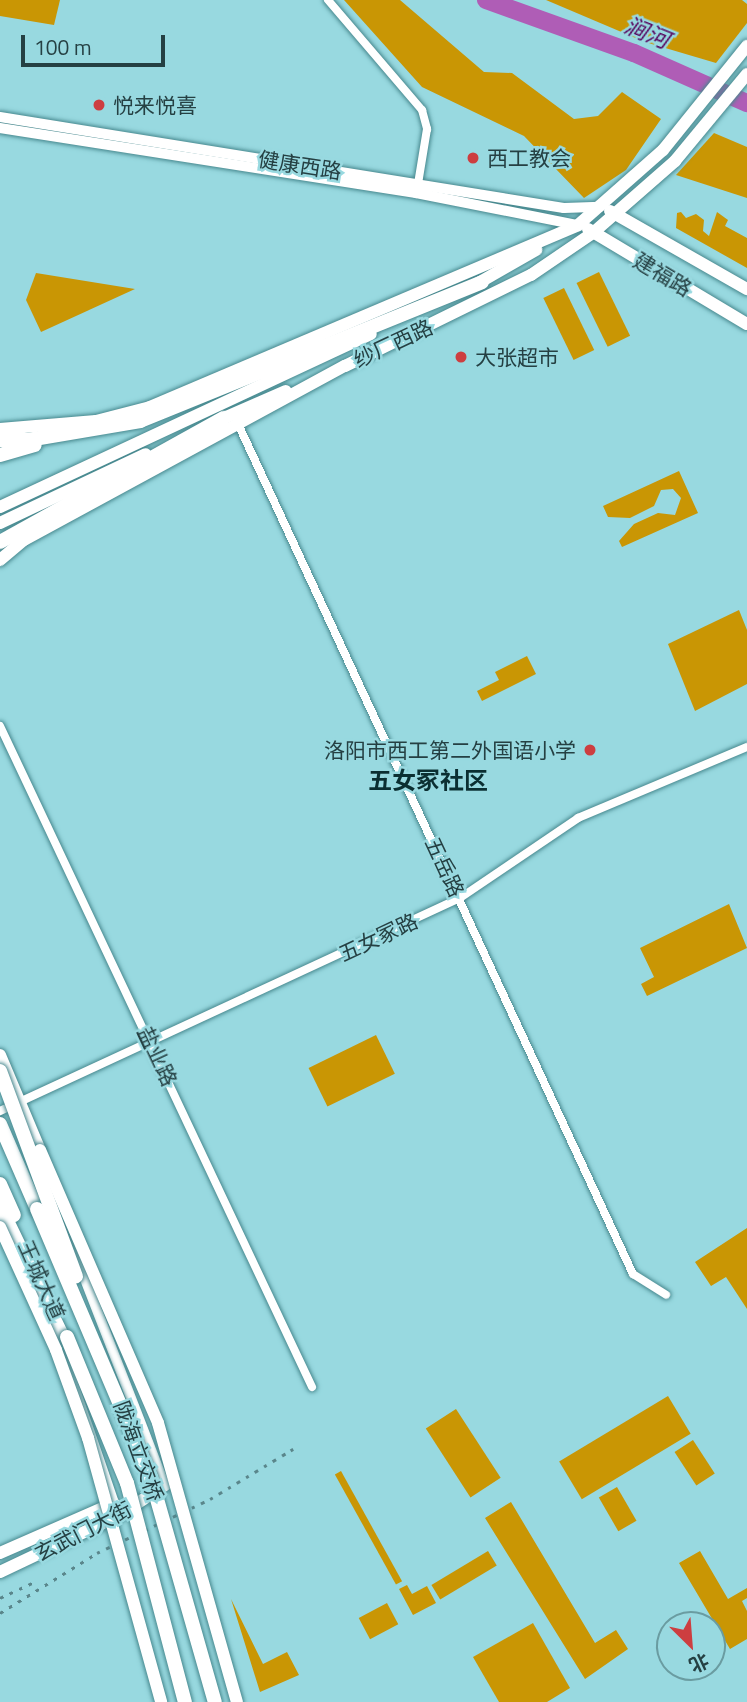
<!DOCTYPE html>
<meta charset="utf-8">
<style>
body{margin:0}
#map{position:relative;width:747px;height:1702px;overflow:hidden;background:#98d9e0;font-family:"Titillium Web","Noto Sans SC",sans-serif}
div>[style]{position:absolute}
[style*='--x']{left:calc(var(--x)*1px);top:calc(var(--y)*1px);width:calc(var(--w)*1px);rotate:calc(var(--a)*1deg)}
.green>*{inset:0;background:#c99604;transform-origin:0 0}
.river>*{height:18px;margin:-9px;padding:0 9px;transform-origin:9px;border-radius:9px;background:#af5db6}
.roads{filter:drop-shadow(0 0 2px #47888e) drop-shadow(0 0 2px #47888e)}
.minor>*{height:8px;margin:-4px;padding:0 4px;transform-origin:4px;border-radius:4px;background:#fff}
.tertiary>*{height:10px;margin:-5px;padding:0 5px;transform-origin:5px;border-radius:5px;background:#fff}
.secondary>*{height:12px;margin:-6px;padding:0 6px;transform-origin:6px;border-radius:6px;background:#fff}
.trunk>*{height:14px;margin:-7px;padding:0 7px;transform-origin:7px;border-radius:7px;background:#fff}
.rail>*{height:2.5px;margin-top:-1.25px;transform-origin:0;background:repeating-linear-gradient(90deg,#5a868b 0 3.5px,transparent 0 10.5px)}
.bridges{filter:drop-shadow(0 0 2px #47888e) drop-shadow(0 0 2px #47888e)}
.secondary-bridge>*{height:12px;margin:-6px;padding:0 6px;transform-origin:6px;border-radius:6px;background:#fff}
.trunk-bridge>*{height:14px;margin:-7px;padding:0 7px;transform-origin:7px;border-radius:7px;background:#fff}
.dots>*{width:19px;height:19px;translate:-50% -50%;box-sizing:border-box;border:4px solid #98d9e0;border-radius:50%}
span{translate:-50% -50%;white-space:nowrap;text-align:center;line-height:1.15;-webkit-text-stroke:5px #98d9e0;paint-order:stroke}
.poi-label{font-size:21px;color:#254043}
.left{translate:0 -50%;text-align:left}
.right{translate:-100% -50%;text-align:right}
.street-label{font-size:21px;color:#254043}
.water-label{font-size:23px;color:#57055e;font-style:italic}
.quarter-label{font-size:24px;color:#0b2f32;font-weight:700}
.north{position:absolute;left:656px;top:1611px;width:70px;height:70px;box-sizing:border-box;background:#98d9e0;border:2px solid #6a9ca1;border-radius:50%;rotate:155deg;font-size:19px;font-weight:700;line-height:28px;text-align:center;color:#254043}
.north::after{content:'';display:block;margin:auto;width:24px;height:32px;background:#cd3e40;clip-path:polygon(50% 0,100% 100%,50% 72%,0 100%)}
.scale{position:absolute;left:21px;top:35px;width:144px;height:32px;box-sizing:border-box;border:4px solid #254043;border-top:0;padding-left:9px;font-size:21px;line-height:24px;white-space:nowrap;color:#254043;-webkit-text-stroke:5px #98d9e0;paint-order:stroke}
</style>
<div id="map">
<div class="green">
<i style="clip-path:polygon(0 0,60px 0,54px 25px,0 16px)"></i>
<i style="clip-path:polygon(344px 0,400px 0,484px 72px,512px 73px,574px 119px,598px 116px,622px 92px,661px 119px,626px 170px,584px 198px,524px 136px,422px 87px)"></i>
<i style="clip-path:polygon(546px 0,742px 0,747px 4px,747px 23px,716px 63px,645px 42px)"></i>
<i style="clip-path:polygon(714px 133px,747px 147px,747px 198px,676px 175px)"></i>
<i style="clip-path:polygon(681px 212px,686px 218px,696px 214px,704px 220px,703px 231px,709px 236px,717px 212px,728px 220px,725px 226px,747px 238px,747px 268px,676px 228px,677px 213px)"></i>
<i style="left:599px;top:272px;width:71px;height:25px;rotate:64deg"></i>
<i style="clip-path:polygon(36px 273px,135px 289px,41px 332px,26px 300px)"></i>
<i style="left:564px;top:288px;width:69px;height:23px;rotate:64deg"></i>
<i style="clip-path:polygon(679px 471px,698px 513px,622px 547px,619px 541px,634px 524px,658px 513px,675px 515px,681px 498px,673px 489px,661px 490px,654px 506px,630px 518px,608px 517px,603px 506px)"></i>
<i style="clip-path:polygon(739px 610px,747px 630px,747px 684px,695px 711px,668px 644px)"></i>
<i style="clip-path:polygon(527px 656px,536px 674px,482px 701px,477px 691px,499px 680px,495px 672px)"></i>
<i style="clip-path:polygon(729px 904px,747px 948px,647px 996px,641px 984px,654px 977px,640px 948px)"></i>
<i style="left:376px;top:1035px;width:43px;height:75px;rotate:64deg"></i>
<i style="clip-path:polygon(747px 1228px,747px 1309px,726px 1277px,711px 1286px,695px 1262px)"></i>
<i style="left:668px;top:1396px;width:44px;height:127px;rotate:59deg"></i>
<i style="left:456px;top:1409px;width:82px;height:36px;rotate:57deg"></i>
<i style="left:693px;top:1440px;width:40px;height:22px;rotate:57deg"></i>
<i style="left:341px;top:1471px;width:126px;height:7px;rotate:61deg"></i>
<i style="left:617px;top:1487px;width:39px;height:21px;rotate:60deg"></i>
<i style="clip-path:polygon(511px 1502px,595px 1643px,616px 1630px,628px 1649px,585px 1679px,485px 1518px)"></i>
<i style="left:488px;top:1551px;width:17px;height:66px;rotate:59deg"></i>
<i style="clip-path:polygon(700px 1551px,728px 1599px,747px 1588px,747px 1598px,742px 1601px,747px 1611px,747px 1639px,730px 1649px,679px 1563px)"></i>
<i style="clip-path:polygon(407px 1585px,412px 1594px,427px 1586px,436px 1603px,413px 1615px,399px 1589px)"></i>
<i style="clip-path:polygon(231px 1599px,263px 1664px,287px 1652px,299px 1675px,260px 1692px)"></i>
<i style="left:387px;top:1603px;width:24px;height:32px;rotate:62deg"></i>
<i style="clip-path:polygon(533px 1623px,570px 1688px,547px 1702px,499px 1702px,473px 1657px)"></i>
</div>
<div class="river">
<i style="--x:486;--y:0;--w:157;--a:19.7"></i>
<i style="--x:634;--y:53;--w:124;--a:23.9"></i>
</div>
<div class="roads">
<div class="minor">
<i style="--x:328;--y:0;--w:145;--a:49.5"></i>
<i style="--x:422;--y:110;--w:20;--a:75"></i>
<i style="--x:427;--y:129;--w:62;--a:99.3"></i>
<i style="--x:239;--y:426;--w:935;--a:65.08"></i>
<i style="--x:633;--y:1274;--w:39;--a:32"></i>
<i style="--x:0;--y:726;--w:731;--a:64.73"></i>
<i style="--x:0;--y:1111;--w:507;--a:-24.85"></i>
<i style="--x:460;--y:898;--w:143;--a:-34.1"></i>
<i style="--x:578;--y:818;--w:183;--a:-22.8"></i>
</div>
<div class="tertiary">
<i style="--x:0;--y:117;--w:571;--a:9.17"></i>
<i style="--x:564;--y:208;--w:36;--a:-2"></i>
<i style="--x:0;--y:128;--w:421;--a:8.9"></i>
<i style="--x:416;--y:193;--w:165;--a:11.2"></i>
<i style="--x:62;--y:1220;--w:284;--a:68.8"></i>
<i style="--x:64;--y:1357;--w:154;--a:71.1"></i>
</div>
<div class="secondary">
<i style="--x:610;--y:211;--w:158;--a:29.7"></i>
<i style="--x:588;--y:229;--w:185;--a:30.9"></i>
<i style="--x:473;--y:286;--w:73;--a:-29.7"></i>
<i style="--x:217;--y:421;--w:75;--a:-23.5"></i>
<i style="--x:0;--y:429;--w:96;--a:-4.8"></i>
<i style="--x:96;--y:421;--w:56;--a:-14.5"></i>
<i style="--x:150;--y:407;--w:465;--a:-23"></i>
<i style="--x:578;--y:225;--w:113;--a:-41.4"></i>
<i style="--x:663;--y:150;--w:134;--a:-51.1"></i>
<i style="--x:0;--y:507;--w:409;--a:-25"></i>
<i style="--x:0;--y:523;--w:161;--a:-25.3"></i>
<i style="--x:0;--y:560;--w:31;--a:-40"></i>
<i style="--x:24;--y:540;--w:365;--a:-28.5"></i>
<i style="--x:345;--y:366;--w:207;--a:-26.1"></i>
<i style="--x:531;--y:275;--w:76;--a:-34.3"></i>
<i style="--x:594;--y:232;--w:108;--a:-41.2"></i>
<i style="--x:675;--y:161;--w:113;--a:-50.4"></i>
<i style="--x:0;--y:1055;--w:103;--a:67.2"></i>
<i style="--x:0;--y:1553;--w:124;--a:-23.7"></i>
<i style="--x:0;--y:1572;--w:131;--a:-25.4"></i>
<i style="--x:118;--y:1516;--w:56;--a:-33.4"></i>
</div>
<div class="trunk">
<i style="--x:0;--y:440;--w:28;--a:0"></i>
<i style="--x:28;--y:440;--w:114;--a:-9.6"></i>
<i style="--x:140;--y:421;--w:369;--a:-22.1"></i>
<i style="--x:0;--y:455;--w:36;--a:-16"></i>
<i style="--x:0;--y:542;--w:256;--a:-29"></i>
<i style="--x:0;--y:1124;--w:93;--a:66.5"></i>
<i style="--x:0;--y:1184;--w:34;--a:66"></i>
<i style="--x:0;--y:1206;--w:160;--a:64.4"></i>
</div>
</div>
<div class="rail">
<i style="--x:0;--y:1598;--w:38;--a:-25"></i>
<i style="--x:0;--y:1613;--w:114;--a:-31.7"></i>
<i style="--x:97;--y:1553;--w:125;--a:-25.5"></i>
<i style="--x:210;--y:1499;--w:97;--a:-31.1"></i>
</div>
<div class="bridges">
<div class="secondary-bridge">
<i style="--x:40;--y:1150;--w:297;--a:66.6"></i>
<i style="--x:158;--y:1423;--w:290;--a:74.2"></i>
<i style="--x:0;--y:1227;--w:135;--a:65.5"></i>
<i style="--x:56;--y:1350;--w:94;--a:70"></i>
<i style="--x:88;--y:1438;--w:274;--a:74.5"></i>
</div>
<div class="trunk-bridge">
<i style="--x:0;--y:1071;--w:219;--a:69.7"></i>
<i style="--x:37;--y:1209;--w:292;--a:67"></i>
<i style="--x:151;--y:1478;--w:233;--a:74.1"></i>
<i style="--x:67;--y:1337;--w:158;--a:67.7"></i>
<i style="--x:127;--y:1483;--w:227;--a:75.2"></i>
</div>
</div>
<div class="dots">
<i style="left:99px;top:105px;background:#cd3e40"></i>
<i style="left:473px;top:158px;background:#cd3e40"></i>
<i style="left:461px;top:357px;background:#cd3e40"></i>
<i style="left:590px;top:750px;background:#cd3e40"></i>
</div>
<div class="poi-label">
<span class="left" style="left:113px;top:105px">悦来悦喜</span>
<span class="left" style="left:487px;top:158px">西工教会</span>
<span class="left" style="left:475px;top:357px">大张超市</span>
<span class="right" style="left:576px;top:750px">洛阳市西工第二外国语小学</span>
</div>
<div class="street-label">
<span style="left:300px;top:165px;rotate:9deg">健康西路</span>
<span style="left:663px;top:274px;rotate:31deg">建福路</span>
<span style="left:393px;top:343px;rotate:-25deg">纱厂西路</span>
<span style="left:445px;top:867px;rotate:65deg">五岳路</span>
<span style="left:378px;top:937px;rotate:-25deg">五女冢路</span>
<span style="left:158px;top:1056px;rotate:65deg">盐业路</span>
<span style="left:42px;top:1280px;rotate:66deg">王城大道</span>
<span style="left:139px;top:1451px;rotate:70deg">陇海立交桥</span>
<span style="left:83px;top:1531px;rotate:-27deg">玄武门大街</span>
</div>
<div class="water-label">
<span style="left:647px;top:33px;rotate:22deg">涧河</span>
</div>
<div class="quarter-label">
<span style="left:428px;top:781px">五女冢社区</span>
</div>
<div class="north">北</div>
<div class="scale">100 m</div>
</div>
